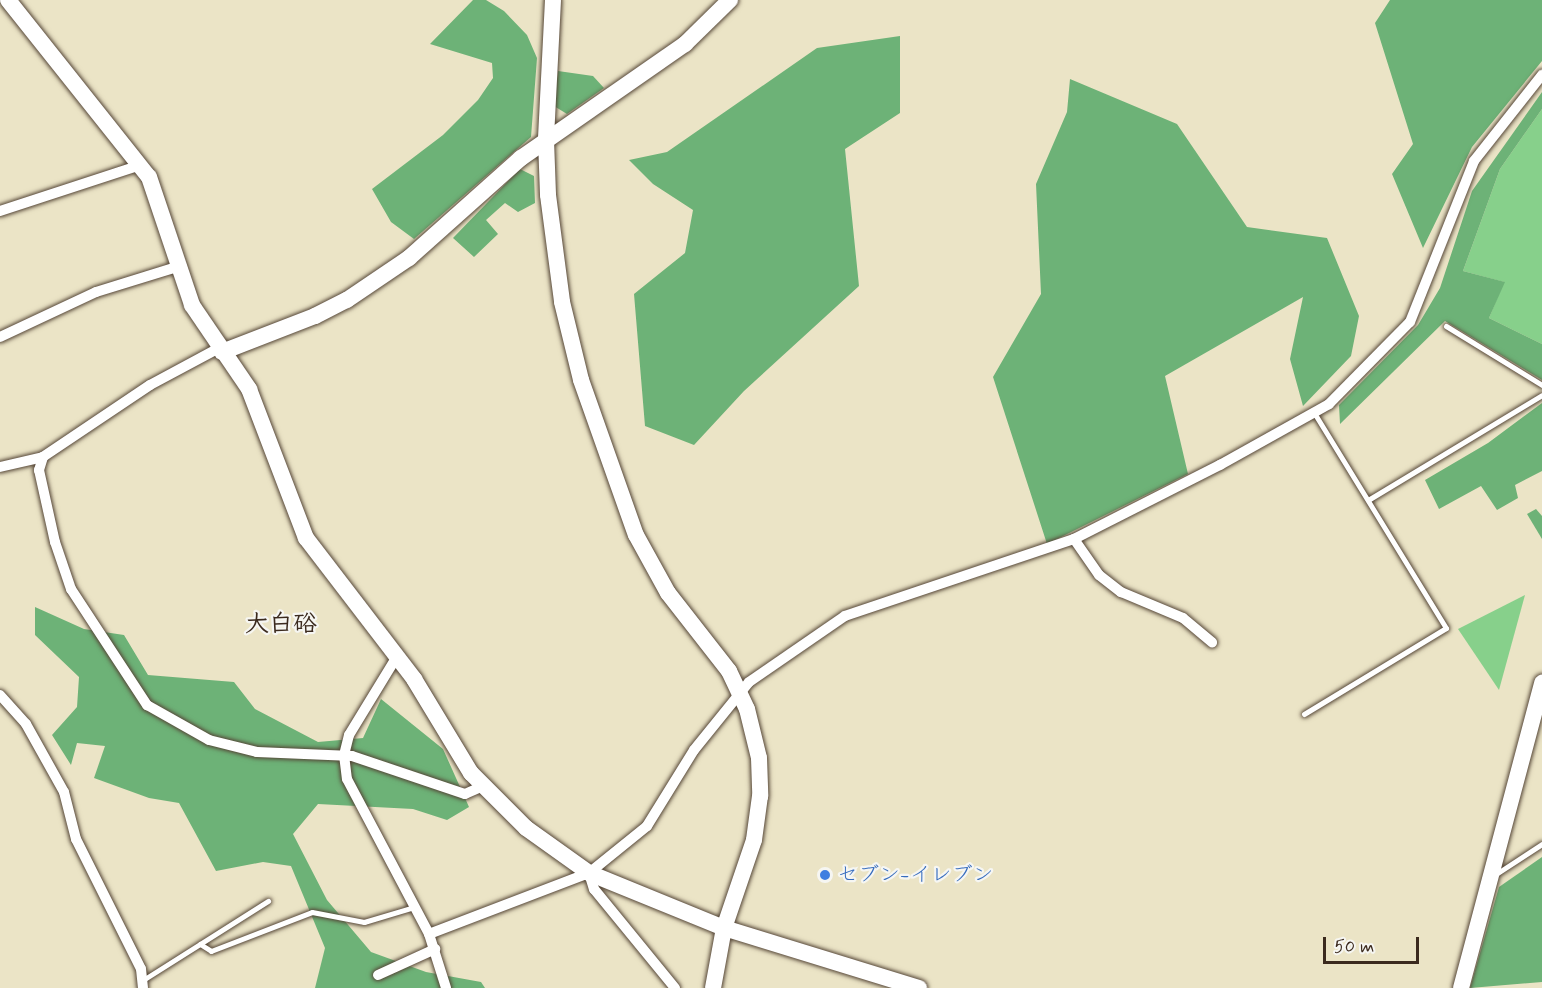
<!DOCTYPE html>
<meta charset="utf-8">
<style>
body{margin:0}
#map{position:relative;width:1542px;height:988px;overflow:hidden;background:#ebe4c6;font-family:Mynerve,"Klee One",sans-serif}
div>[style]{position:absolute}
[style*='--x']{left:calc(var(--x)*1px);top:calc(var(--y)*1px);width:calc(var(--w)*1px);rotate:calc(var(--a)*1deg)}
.green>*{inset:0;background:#87d08b}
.forest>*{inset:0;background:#6db277}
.roads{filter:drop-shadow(0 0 2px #554637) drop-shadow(0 0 2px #554637)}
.lane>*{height:5px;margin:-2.5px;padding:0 2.5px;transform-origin:2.5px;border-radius:2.5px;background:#fff}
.street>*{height:10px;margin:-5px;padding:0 5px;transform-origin:5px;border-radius:5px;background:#fff}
.secondary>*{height:16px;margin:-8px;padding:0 8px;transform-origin:8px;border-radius:8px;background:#fff}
.dots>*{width:16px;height:16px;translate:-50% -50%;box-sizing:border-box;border:3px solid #f6f6f2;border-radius:50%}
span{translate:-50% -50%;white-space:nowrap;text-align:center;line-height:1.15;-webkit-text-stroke:4.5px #f6f6f2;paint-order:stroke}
.shop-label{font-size:21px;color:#366cbe}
.left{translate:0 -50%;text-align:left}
.quarter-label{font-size:24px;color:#3b2a1e;font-weight:700}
.scale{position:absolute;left:1323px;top:937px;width:96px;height:27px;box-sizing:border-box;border:3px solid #3b2a1e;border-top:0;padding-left:8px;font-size:18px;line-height:21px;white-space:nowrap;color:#3b2a1e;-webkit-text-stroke:4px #f6f6f2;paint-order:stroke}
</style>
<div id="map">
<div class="green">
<i style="clip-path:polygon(1542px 109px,1542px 344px,1489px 318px,1504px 282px,1463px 271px,1500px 169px)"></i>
<i style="clip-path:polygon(1525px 595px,1499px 690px,1458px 629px)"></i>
</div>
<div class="forest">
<i style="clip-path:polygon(473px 0,486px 0,504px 11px,527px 35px,537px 58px,531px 137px,414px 239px,391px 222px,372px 189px,443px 135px,478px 100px,493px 78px,492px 63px,430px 44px)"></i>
<i style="clip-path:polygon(1390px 0,1542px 0,1542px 61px,1472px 147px,1423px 248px,1392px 174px,1413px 144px,1375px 23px)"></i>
<i style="clip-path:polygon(900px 36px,900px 113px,845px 149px,859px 286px,744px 391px,694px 445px,645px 426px,634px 294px,685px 253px,693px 210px,653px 184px,629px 160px,667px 152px,817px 48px)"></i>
<i style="clip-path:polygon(558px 71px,593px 76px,604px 88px,567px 114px,554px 106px)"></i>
<i style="clip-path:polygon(1070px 79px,1177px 124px,1247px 227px,1327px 238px,1359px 316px,1351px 356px,1303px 406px,1290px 359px,1303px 297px,1165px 376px,1188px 474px,1047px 544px,993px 377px,1041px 294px,1036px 184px,1067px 112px)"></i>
<i style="clip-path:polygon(1542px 92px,1542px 109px,1500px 169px,1463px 271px,1505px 282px,1489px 318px,1542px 344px,1542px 380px,1445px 321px,1340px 424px,1339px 405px,1418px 325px,1440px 288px,1472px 191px)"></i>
<i style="clip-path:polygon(520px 169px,534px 176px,535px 203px,518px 212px,505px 203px,486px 220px,498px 234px,474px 257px,453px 238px)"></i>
<i style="clip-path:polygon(1542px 403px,1542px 471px,1515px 485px,1518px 498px,1497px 510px,1481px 486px,1439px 509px,1425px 480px,1488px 443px)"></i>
<i style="clip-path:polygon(1536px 509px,1542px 516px,1542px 539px,1527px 514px)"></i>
<i style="clip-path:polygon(35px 607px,84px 629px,124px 635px,148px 675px,234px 682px,255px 709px,318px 742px,363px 738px,381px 699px,443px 749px,469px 807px,447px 820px,413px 809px,318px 804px,293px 834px,327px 900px,371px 952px,426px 972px,481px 982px,485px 988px,315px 988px,325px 948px,291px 866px,263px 862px,216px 871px,179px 803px,149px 798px,94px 778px,105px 746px,77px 743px,71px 765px,52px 735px,77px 707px,79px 677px,35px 635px)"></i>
<i style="clip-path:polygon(1542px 857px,1542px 982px,1470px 988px,1499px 887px)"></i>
</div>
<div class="roads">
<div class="lane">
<i style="--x:1446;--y:326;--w:113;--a:31.6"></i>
<i style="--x:1368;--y:500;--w:203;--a:-31.1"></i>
<i style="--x:1304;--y:714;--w:166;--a:-31.2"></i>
<i style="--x:1446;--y:628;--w:251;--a:-121.5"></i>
<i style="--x:1496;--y:874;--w:55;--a:-33.1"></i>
<i style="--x:200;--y:944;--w:13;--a:32"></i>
<i style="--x:211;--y:951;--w:108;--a:-21.1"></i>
<i style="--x:312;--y:912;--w:53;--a:10.9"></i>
<i style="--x:364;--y:922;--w:52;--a:-16.7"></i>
<i style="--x:143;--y:980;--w:148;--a:-32.3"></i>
</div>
<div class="street">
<i style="--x:0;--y:211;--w:148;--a:-18.1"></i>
<i style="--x:0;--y:337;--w:106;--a:-25.1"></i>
<i style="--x:96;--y:292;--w:85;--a:-17.2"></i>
<i style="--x:219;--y:348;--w:78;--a:151.8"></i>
<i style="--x:150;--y:385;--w:129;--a:146.1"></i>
<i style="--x:43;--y:457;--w:14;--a:107"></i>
<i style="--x:39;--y:470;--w:74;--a:77.5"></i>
<i style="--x:55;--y:542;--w:50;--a:71.2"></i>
<i style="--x:71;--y:589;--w:139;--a:56.8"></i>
<i style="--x:147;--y:705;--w:71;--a:29.4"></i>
<i style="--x:209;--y:740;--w:49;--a:14"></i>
<i style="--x:257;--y:752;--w:95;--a:2.4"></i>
<i style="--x:352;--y:756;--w:119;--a:18.6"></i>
<i style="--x:465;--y:794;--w:20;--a:-24"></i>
<i style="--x:0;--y:467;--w:44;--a:-13.1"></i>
<i style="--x:1074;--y:539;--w:44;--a:55.2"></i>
<i style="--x:1099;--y:575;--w:28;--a:38"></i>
<i style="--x:1121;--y:592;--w:67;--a:22.8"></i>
<i style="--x:1183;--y:618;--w:38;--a:40"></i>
<i style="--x:396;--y:658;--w:90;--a:121.4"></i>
<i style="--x:349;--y:735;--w:21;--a:104"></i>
<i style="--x:344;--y:755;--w:24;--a:83"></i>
<i style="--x:347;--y:779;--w:175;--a:62.1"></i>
<i style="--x:429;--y:934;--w:57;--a:72.5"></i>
<i style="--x:0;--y:695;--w:39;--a:48"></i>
<i style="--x:26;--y:724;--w:78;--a:60.8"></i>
<i style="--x:64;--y:792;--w:49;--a:75.7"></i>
<i style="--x:76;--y:839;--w:145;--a:63.4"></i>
<i style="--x:141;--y:969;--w:19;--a:84"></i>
<i style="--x:589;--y:873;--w:17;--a:73"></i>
<i style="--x:594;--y:889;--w:128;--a:50.7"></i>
<i style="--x:429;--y:934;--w:171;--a:-20.9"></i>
<i style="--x:589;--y:873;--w:75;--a:-39"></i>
<i style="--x:647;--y:826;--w:89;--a:-58.3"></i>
<i style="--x:694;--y:750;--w:87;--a:-51"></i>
<i style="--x:749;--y:682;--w:116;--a:-34.5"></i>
<i style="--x:845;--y:616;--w:242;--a:-18.6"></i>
<i style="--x:1074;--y:539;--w:164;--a:-26.9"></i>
<i style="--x:1220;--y:465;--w:125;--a:-29.2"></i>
<i style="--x:1329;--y:404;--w:115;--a:-45.4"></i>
<i style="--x:1410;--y:322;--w:173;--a:-68.3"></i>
<i style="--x:1474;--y:161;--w:110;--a:-51.7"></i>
<i style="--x:378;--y:975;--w:63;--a:-24.5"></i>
</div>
<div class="secondary">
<i style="--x:8;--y:0;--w:226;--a:51.5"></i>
<i style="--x:149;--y:177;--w:135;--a:71.4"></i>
<i style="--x:192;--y:305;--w:102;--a:55.8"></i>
<i style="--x:249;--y:389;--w:160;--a:69.1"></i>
<i style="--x:306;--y:538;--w:178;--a:52.5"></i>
<i style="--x:414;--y:679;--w:110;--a:58.8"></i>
<i style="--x:471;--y:773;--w:78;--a:45"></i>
<i style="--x:526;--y:828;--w:77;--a:35.5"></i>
<i style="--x:589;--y:873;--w:146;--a:22.2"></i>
<i style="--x:724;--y:928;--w:204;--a:17.1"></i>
<i style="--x:553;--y:0;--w:140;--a:92.9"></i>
<i style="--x:546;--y:140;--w:55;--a:87.9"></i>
<i style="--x:548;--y:195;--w:108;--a:82.5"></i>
<i style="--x:562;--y:302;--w:80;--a:76.3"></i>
<i style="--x:581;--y:380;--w:164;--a:70.5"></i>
<i style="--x:636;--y:535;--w:66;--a:61.1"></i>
<i style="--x:668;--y:593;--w:99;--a:52"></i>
<i style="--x:729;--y:671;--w:42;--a:64.7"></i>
<i style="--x:747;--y:709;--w:50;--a:76.2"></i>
<i style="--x:759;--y:758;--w:38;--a:88"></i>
<i style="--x:760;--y:796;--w:44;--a:97.8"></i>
<i style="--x:754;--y:840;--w:93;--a:108.8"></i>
<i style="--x:724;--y:928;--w:61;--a:100.4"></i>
<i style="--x:222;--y:352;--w:100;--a:-21.2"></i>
<i style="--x:315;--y:316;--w:36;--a:-27"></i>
<i style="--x:347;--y:300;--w:75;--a:-34.1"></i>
<i style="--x:409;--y:258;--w:150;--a:-41.8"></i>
<i style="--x:521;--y:158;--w:200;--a:-34.8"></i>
<i style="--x:685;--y:44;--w:63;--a:-44.4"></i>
<i style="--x:1461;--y:988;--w:316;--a:-75.1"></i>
</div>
</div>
<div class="dots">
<i style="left:825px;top:875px;background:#3f7fe0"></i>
</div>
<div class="shop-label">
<span class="left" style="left:837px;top:875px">セブン-イレブン</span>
</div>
<div class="quarter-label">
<span style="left:281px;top:625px">大白硲</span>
</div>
<div class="scale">50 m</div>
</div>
